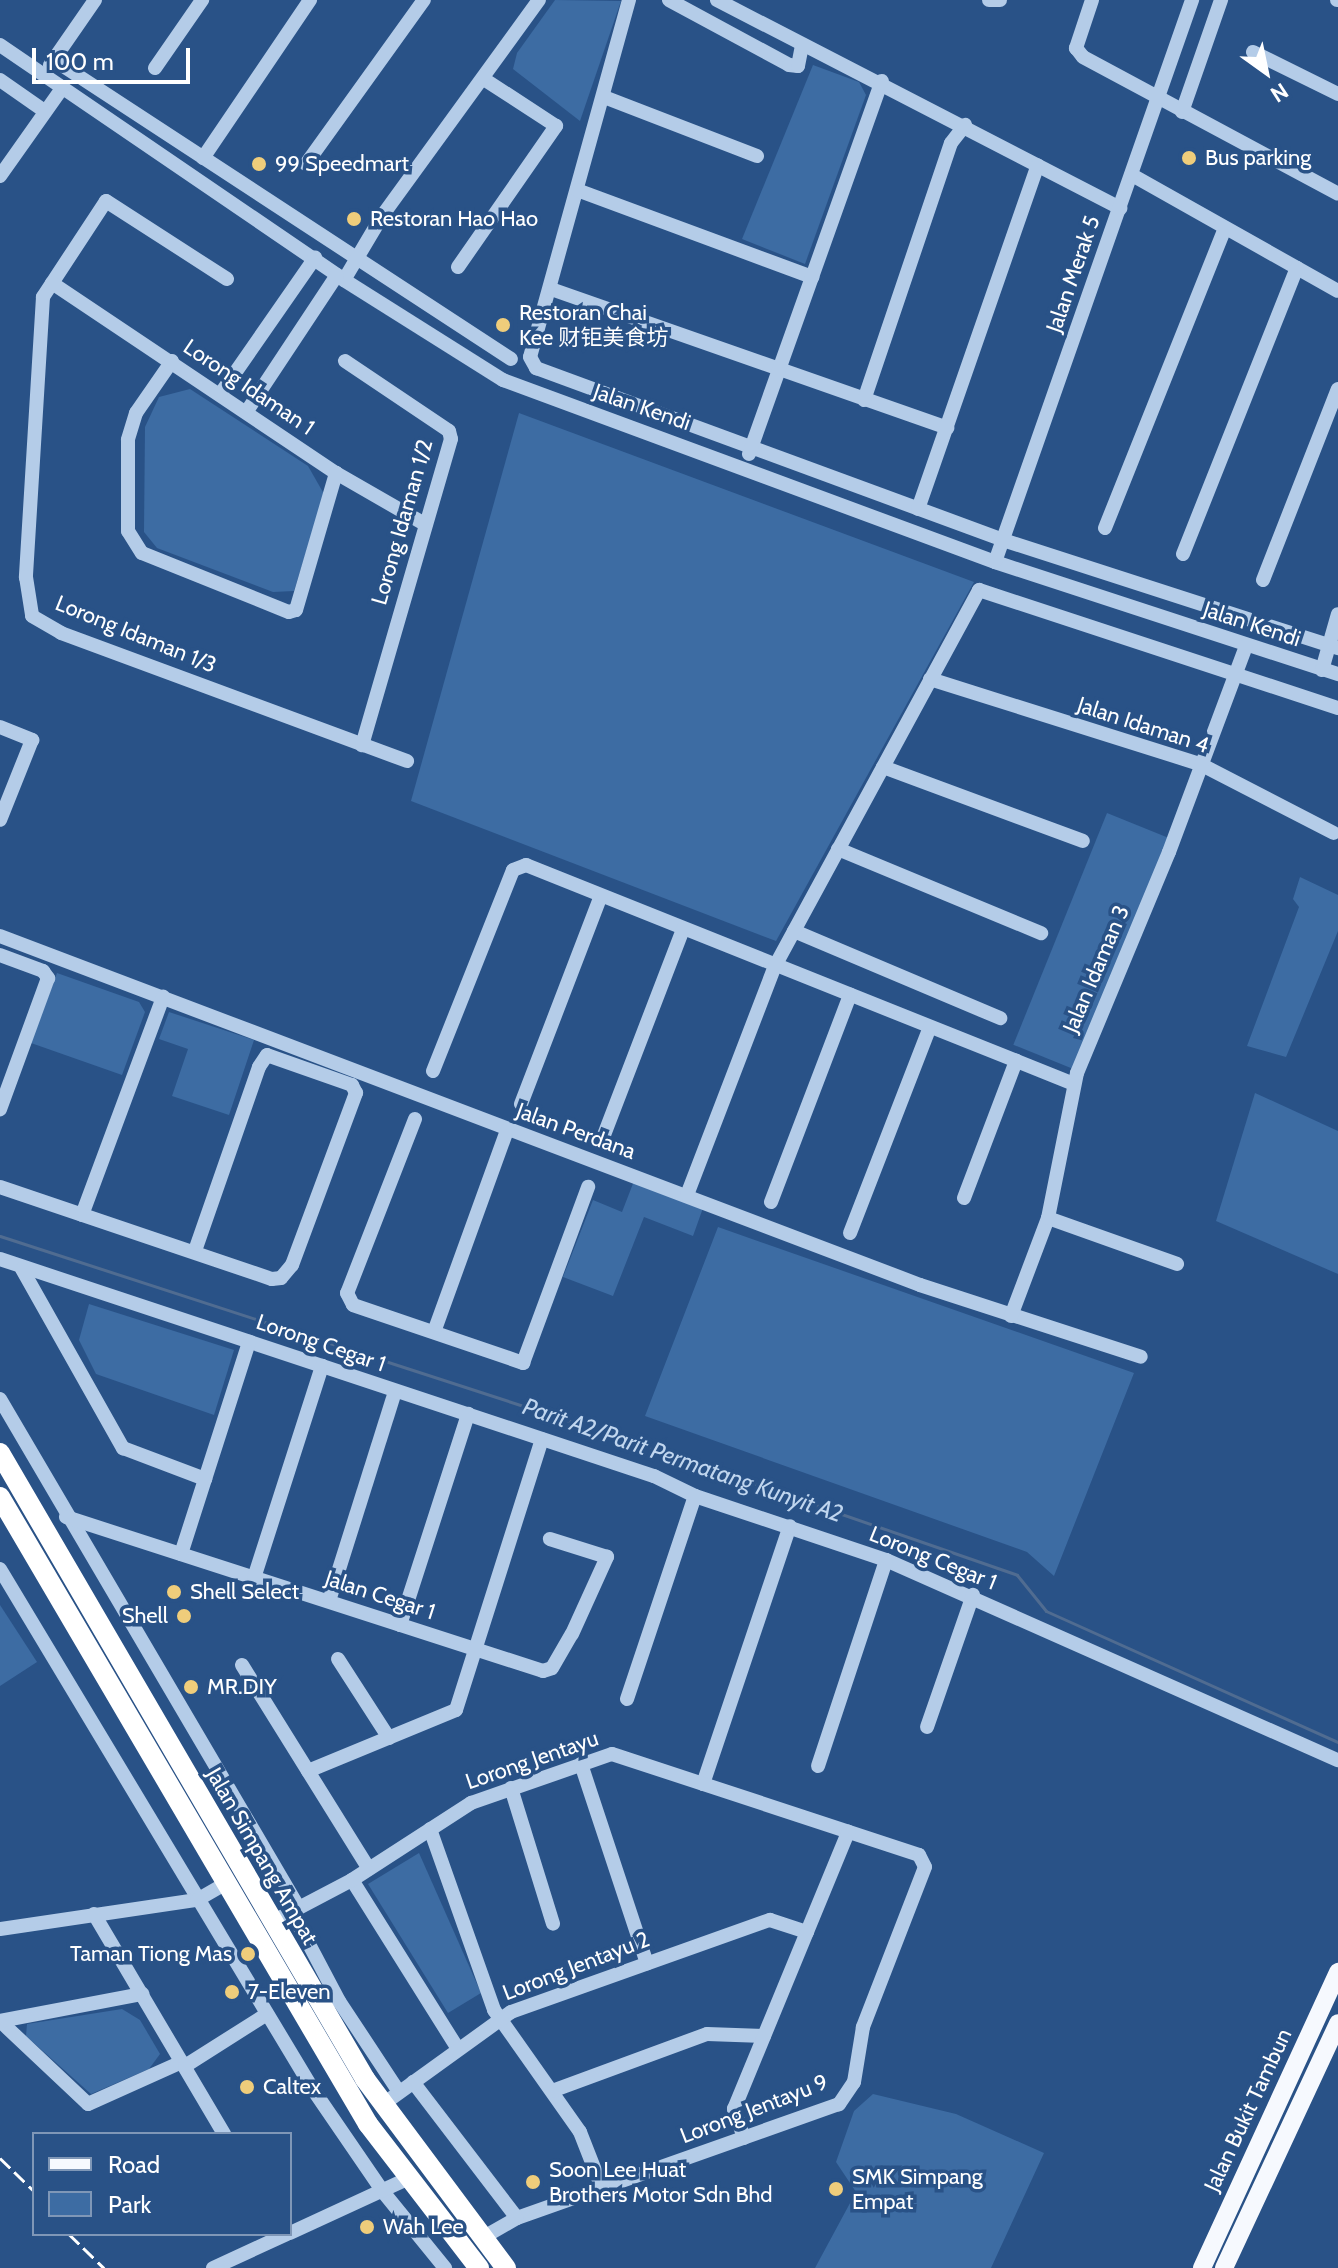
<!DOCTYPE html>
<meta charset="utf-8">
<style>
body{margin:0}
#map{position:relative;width:1338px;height:2268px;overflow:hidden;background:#295287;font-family:Cabin,"Noto Sans SC",sans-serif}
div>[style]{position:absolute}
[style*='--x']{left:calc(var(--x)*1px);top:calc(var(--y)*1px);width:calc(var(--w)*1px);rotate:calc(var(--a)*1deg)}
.green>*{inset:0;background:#3d6ca3;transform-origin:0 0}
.stream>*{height:3px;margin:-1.5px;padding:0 1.5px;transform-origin:1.5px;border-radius:1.5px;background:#506c91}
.minor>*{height:14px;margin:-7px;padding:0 7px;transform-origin:7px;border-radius:7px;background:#b4cce8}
.major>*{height:18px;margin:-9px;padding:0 9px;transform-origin:9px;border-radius:9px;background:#f6f9fe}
.highway>*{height:20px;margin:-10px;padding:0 10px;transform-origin:10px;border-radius:10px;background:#fff}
.rail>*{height:3px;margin-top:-1.5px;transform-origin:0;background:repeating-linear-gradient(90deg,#fff 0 14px,transparent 0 20px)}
.dots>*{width:22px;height:22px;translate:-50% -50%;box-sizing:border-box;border:4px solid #295287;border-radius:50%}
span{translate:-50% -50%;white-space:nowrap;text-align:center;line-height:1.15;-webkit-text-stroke:7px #295287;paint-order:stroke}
.poi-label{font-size:22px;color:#fff}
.left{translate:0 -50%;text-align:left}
.right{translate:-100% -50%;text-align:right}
.street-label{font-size:22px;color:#fff}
.water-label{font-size:24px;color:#c0d6ef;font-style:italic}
.legend{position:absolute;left:32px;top:2132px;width:260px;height:104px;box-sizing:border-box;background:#295287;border:2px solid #7f97b7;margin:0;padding:10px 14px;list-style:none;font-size:24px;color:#fff}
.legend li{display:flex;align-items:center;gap:16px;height:40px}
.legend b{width:40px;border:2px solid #7f97b7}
.north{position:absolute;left:1226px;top:32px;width:80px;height:80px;-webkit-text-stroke:6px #295287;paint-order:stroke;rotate:147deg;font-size:22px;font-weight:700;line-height:32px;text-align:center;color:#fff}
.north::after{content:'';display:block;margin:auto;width:28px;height:36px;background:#fff;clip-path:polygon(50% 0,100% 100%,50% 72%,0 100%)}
.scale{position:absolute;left:32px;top:48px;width:158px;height:36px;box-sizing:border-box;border:4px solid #fff;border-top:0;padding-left:10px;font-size:24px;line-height:28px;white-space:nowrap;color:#fff;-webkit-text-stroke:6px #295287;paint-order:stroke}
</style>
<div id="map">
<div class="green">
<i style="clip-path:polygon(555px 0,621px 1px,580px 121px,513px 69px,517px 53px)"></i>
<i style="clip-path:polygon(813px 65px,859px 82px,866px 95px,805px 264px,742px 239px)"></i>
<i style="clip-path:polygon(190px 389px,308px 466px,324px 494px,294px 591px,273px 592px,157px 548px,144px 532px,145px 427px,159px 397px)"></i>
<i style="clip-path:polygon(519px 413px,974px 582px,776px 941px,411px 801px)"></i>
<i style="left:1107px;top:813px;width:66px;height:250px;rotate:22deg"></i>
<i style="clip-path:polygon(1300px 877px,1338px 895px,1338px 931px,1286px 1057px,1247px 1046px,1299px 907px,1293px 899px)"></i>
<i style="clip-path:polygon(57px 973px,139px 1002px,145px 1012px,122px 1075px,31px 1043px)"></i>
<i style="clip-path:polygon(169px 1012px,254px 1040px,229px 1115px,172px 1096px,188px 1049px,159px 1039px)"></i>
<i style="clip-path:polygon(1255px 1093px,1338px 1131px,1338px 1274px,1216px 1221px)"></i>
<i style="clip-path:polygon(634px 1181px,703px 1208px,693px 1236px,644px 1217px,613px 1296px,563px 1277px,593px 1200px,622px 1212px)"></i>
<i style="clip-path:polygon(718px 1227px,1134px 1373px,1054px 1576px,1027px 1552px,645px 1416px)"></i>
<i style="clip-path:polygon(89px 1304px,234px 1350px,214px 1415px,96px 1374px,79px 1340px)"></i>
<i style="clip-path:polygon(0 1605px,37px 1662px,0 1686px)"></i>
<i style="clip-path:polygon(419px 1853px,481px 1993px,448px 2013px,368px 1884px)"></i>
<i style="clip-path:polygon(122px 2009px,140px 2020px,160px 2054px,149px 2069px,91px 2094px,26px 2036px,27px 2024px)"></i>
<i style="clip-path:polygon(873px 2094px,956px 2114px,1044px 2153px,991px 2268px,815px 2268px,856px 2192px,836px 2162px,854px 2111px)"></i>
</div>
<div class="stream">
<i style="--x:0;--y:1236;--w:654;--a:17.99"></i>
<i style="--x:622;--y:1438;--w:418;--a:19.1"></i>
<i style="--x:1017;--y:1575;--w:46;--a:51.1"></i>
<i style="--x:1046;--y:1611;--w:320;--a:24.2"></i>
</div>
<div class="minor">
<i style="--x:629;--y:0;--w:370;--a:105.5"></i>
<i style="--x:530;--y:357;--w:13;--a:61"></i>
<i style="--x:536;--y:368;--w:498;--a:20.2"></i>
<i style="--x:1003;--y:540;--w:352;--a:17.9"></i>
<i style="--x:669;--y:0;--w:136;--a:28.4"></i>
<i style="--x:789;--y:65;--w:9;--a:6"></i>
<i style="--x:798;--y:66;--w:20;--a:-79"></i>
<i style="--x:717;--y:0;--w:454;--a:27.3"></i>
<i style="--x:989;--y:0;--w:11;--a:0"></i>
<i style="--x:1092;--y:0;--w:51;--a:108.4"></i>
<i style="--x:1076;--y:48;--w:11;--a:52"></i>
<i style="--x:1083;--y:57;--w:289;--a:28.2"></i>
<i style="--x:1337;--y:0;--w:1;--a:0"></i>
<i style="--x:0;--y:45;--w:417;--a:34.3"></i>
<i style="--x:344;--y:280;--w:188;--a:32.2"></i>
<i style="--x:503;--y:380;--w:525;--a:20.3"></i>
<i style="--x:995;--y:562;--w:361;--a:18.1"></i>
<i style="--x:1253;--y:52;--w:95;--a:26.3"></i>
<i style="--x:54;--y:60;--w:546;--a:33.2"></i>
<i style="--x:50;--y:65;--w:79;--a:-55.3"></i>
<i style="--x:155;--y:68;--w:83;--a:-55.3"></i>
<i style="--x:0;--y:80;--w:52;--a:34.9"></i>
<i style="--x:604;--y:97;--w:164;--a:21.1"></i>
<i style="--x:1182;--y:112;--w:119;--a:-70.8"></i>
<i style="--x:203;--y:158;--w:191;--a:-55.9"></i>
<i style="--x:306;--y:164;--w:202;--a:-54.3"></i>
<i style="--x:1132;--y:175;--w:236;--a:29.4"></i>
<i style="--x:0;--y:176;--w:109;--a:-54.7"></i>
<i style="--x:577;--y:190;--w:251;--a:20.3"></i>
<i style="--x:458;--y:267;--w:172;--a:-55.2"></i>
<i style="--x:556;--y:126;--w:86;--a:-146.9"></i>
<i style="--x:227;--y:279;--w:144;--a:-147.2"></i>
<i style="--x:106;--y:201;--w:115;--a:123.3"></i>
<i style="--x:43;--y:297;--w:281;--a:93.5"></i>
<i style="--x:26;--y:577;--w:39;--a:81"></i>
<i style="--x:32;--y:616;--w:34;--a:30"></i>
<i style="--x:61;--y:633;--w:369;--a:20.3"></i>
<i style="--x:344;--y:280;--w:74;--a:-59.3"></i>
<i style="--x:382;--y:216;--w:267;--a:-54"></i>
<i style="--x:52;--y:283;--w:342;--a:33.8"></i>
<i style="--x:336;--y:473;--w:100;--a:29.9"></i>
<i style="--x:551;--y:289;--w:420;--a:19.3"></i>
<i style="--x:172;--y:361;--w:63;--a:124.7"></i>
<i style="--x:136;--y:413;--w:28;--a:107"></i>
<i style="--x:128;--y:440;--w:91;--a:90"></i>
<i style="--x:128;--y:531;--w:26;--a:58"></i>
<i style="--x:142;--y:553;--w:158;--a:21.9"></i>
<i style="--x:289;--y:612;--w:7;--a:-16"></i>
<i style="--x:296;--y:610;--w:143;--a:-73.7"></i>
<i style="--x:345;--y:361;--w:125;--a:33.9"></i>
<i style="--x:449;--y:431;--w:8;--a:76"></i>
<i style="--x:451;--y:439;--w:319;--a:106.2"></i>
<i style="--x:221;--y:393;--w:165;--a:-55.2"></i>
<i style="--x:864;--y:400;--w:271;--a:-71.3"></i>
<i style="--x:951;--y:143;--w:23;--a:-52"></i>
<i style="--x:247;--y:411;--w:163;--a:-56.5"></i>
<i style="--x:749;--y:454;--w:396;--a:-70.4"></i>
<i style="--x:918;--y:509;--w:364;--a:-70.8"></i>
<i style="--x:1105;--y:528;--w:323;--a:-68.2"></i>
<i style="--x:1183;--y:554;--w:308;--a:-68.3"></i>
<i style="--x:995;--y:562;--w:596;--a:-70.68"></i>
<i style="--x:1263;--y:580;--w:205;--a:-68.6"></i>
<i style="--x:1322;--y:670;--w:58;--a:-74.1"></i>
<i style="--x:930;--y:679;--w:285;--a:17.5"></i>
<i style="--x:1202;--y:765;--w:148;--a:27.3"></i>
<i style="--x:0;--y:727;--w:35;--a:22"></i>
<i style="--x:32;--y:740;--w:86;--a:111.8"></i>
<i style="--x:883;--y:767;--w:213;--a:20.3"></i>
<i style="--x:838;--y:849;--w:220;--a:22.5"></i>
<i style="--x:794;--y:931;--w:224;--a:22.9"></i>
<i style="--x:0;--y:936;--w:984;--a:20.77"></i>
<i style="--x:920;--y:1285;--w:232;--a:18"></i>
<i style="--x:0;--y:955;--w:46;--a:20.4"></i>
<i style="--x:43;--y:971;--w:9;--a:54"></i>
<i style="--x:48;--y:978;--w:140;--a:110.1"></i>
<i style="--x:433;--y:1071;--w:216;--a:-68.3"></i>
<i style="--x:513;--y:870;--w:14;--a:-21"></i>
<i style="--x:526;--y:865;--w:590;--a:21.78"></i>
<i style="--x:521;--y:1104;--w:223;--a:-69"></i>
<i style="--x:415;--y:1119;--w:187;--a:111.3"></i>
<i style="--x:347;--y:1293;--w:13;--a:63"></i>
<i style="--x:353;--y:1305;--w:180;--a:18.8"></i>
<i style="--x:523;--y:1363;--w:188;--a:-69.7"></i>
<i style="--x:604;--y:1135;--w:221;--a:-69"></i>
<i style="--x:0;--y:1187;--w:287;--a:18.7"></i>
<i style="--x:272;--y:1279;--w:9;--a:-6"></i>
<i style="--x:281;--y:1278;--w:17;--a:-50"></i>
<i style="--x:292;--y:1265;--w:184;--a:-69.6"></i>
<i style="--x:356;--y:1093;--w:9;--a:-117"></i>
<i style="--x:352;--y:1085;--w:90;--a:-160.6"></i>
<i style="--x:267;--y:1055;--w:14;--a:124"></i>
<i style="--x:259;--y:1067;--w:195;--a:109.2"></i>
<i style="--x:687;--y:1195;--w:245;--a:-69"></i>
<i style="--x:775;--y:966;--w:428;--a:-61.5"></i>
<i style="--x:979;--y:590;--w:378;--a:18.2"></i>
<i style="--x:964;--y:1198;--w:147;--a:-69.2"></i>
<i style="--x:771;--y:1202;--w:222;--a:-69.1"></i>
<i style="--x:82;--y:1215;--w:233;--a:-69.6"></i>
<i style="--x:1048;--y:1218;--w:137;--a:19.6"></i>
<i style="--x:850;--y:1233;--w:221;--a:-68.8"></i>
<i style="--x:0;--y:1259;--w:689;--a:18.36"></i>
<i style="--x:654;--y:1476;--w:46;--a:26"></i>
<i style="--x:695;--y:1496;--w:201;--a:18.5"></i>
<i style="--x:886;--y:1560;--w:494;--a:23.9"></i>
<i style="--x:22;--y:1269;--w:206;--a:60.6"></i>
<i style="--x:123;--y:1448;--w:88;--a:20.7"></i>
<i style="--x:1011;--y:1316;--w:105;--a:-69.3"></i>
<i style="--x:1048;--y:1218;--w:148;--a:-78.7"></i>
<i style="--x:1077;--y:1073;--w:239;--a:-67.4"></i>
<i style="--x:1169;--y:852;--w:220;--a:-69.5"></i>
<i style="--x:434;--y:1332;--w:215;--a:-70.1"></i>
<i style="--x:0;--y:1399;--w:590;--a:59.57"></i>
<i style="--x:66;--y:1517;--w:501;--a:17.89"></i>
<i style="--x:543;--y:1671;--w:9;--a:-18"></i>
<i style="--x:552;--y:1668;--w:39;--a:-60"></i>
<i style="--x:572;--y:1634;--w:85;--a:-65.6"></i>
<i style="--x:607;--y:1557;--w:60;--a:-162.5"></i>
<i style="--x:181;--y:1554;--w:223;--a:-72.2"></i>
<i style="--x:0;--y:1569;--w:606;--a:58.99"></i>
<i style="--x:312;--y:2088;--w:127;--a:55.6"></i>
<i style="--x:384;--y:2193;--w:97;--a:50.9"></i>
<i style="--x:254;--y:1578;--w:223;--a:-72.2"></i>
<i style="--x:329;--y:1601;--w:219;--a:-72.5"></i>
<i style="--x:400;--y:1625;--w:222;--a:-72.1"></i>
<i style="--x:338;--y:1659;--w:94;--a:57.2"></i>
<i style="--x:242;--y:1665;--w:240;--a:58.1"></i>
<i style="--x:627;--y:1699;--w:214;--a:-71.5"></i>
<i style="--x:927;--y:1727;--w:140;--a:-70.8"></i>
<i style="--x:581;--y:1764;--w:210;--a:71.7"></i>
<i style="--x:818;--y:1766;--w:217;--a:-71.7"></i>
<i style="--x:308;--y:1771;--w:160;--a:-22.4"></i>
<i style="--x:456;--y:1710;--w:284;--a:-72.4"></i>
<i style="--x:703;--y:1784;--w:272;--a:-71.4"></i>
<i style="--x:511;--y:1788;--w:142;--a:72.8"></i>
<i style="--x:430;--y:1829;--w:192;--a:70.5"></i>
<i style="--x:494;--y:2010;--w:149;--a:54.8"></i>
<i style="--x:580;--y:2132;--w:60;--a:68.6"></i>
<i style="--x:352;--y:1880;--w:199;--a:57.9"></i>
<i style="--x:292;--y:1912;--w:101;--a:62.2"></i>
<i style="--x:339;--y:2001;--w:109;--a:56.6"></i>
<i style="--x:94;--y:1914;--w:256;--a:59.4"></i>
<i style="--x:272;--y:1922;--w:90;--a:-27.7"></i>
<i style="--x:352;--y:1880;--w:142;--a:-32.9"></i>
<i style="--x:471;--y:1803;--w:149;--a:-19.2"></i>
<i style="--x:612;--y:1754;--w:323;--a:18.2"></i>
<i style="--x:919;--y:1855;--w:13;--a:63"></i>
<i style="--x:925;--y:1867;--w:172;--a:111.2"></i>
<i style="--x:863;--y:2027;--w:56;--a:99.3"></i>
<i style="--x:854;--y:2082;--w:27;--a:124"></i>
<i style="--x:839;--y:2104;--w:342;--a:160.5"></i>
<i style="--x:517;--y:2218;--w:40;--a:150.3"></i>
<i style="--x:0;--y:1929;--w:199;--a:-8.4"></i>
<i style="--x:197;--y:1900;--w:32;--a:-30"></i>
<i style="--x:0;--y:2021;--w:121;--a:43.3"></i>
<i style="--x:88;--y:2104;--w:103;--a:-24.1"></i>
<i style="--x:0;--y:2021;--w:145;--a:-10.8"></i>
<i style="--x:185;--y:2066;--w:97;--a:-32.4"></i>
<i style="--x:413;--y:2082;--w:171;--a:52.6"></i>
<i style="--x:552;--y:2091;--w:165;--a:-20.2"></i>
<i style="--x:707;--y:2034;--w:57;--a:2"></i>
<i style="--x:382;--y:2105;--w:159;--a:-35.8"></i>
<i style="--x:511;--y:2012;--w:275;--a:-19.6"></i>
<i style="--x:770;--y:1920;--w:39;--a:18"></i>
<i style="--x:744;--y:2138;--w:31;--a:-109"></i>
<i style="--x:734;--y:2109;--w:300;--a:-67.6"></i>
<i style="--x:290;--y:2233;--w:131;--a:-24.8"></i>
<i style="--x:213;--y:2268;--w:81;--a:-24.7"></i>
</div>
<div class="major">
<i style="--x:1202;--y:2268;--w:326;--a:-65.3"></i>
<i style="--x:1224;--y:2268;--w:270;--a:-65"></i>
</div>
<div class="highway">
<i style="--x:0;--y:1453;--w:725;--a:59.75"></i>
<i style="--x:365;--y:2079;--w:236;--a:53.3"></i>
<i style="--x:0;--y:1497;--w:727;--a:59.59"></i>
<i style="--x:368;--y:2124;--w:182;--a:52.4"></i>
</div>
<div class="rail">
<i style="--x:0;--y:2158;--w:47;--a:44.1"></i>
<i style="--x:69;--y:2234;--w:49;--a:44.2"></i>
</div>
<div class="dots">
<i style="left:1189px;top:158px;background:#efcd7b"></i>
<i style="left:259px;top:164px;background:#efcd7b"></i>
<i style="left:354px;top:219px;background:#efcd7b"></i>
<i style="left:503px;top:325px;background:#efcd7b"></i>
<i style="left:174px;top:1592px;background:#efcd7b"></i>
<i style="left:184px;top:1616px;background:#efcd7b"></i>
<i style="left:191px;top:1687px;background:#efcd7b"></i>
<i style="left:248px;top:1954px;background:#efcd7b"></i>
<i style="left:232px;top:1992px;background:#efcd7b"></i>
<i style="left:247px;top:2087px;background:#efcd7b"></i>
<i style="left:533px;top:2182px;background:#efcd7b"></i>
<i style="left:836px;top:2189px;background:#efcd7b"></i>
<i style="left:367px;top:2227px;background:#efcd7b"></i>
</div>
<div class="poi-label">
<span class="left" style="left:1205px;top:158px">Bus parking</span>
<span class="left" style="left:275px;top:164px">99 Speedmart</span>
<span class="left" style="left:370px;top:219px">Restoran Hao Hao</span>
<span class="left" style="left:519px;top:325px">Restoran Chai<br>Kee 财钜美食坊</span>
<span class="left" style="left:190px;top:1592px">Shell Select</span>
<span class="right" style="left:168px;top:1616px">Shell</span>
<span class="left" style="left:207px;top:1687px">MR.DIY</span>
<span class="right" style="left:232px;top:1954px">Taman Tiong Mas</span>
<span class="left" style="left:248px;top:1992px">7-Eleven</span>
<span class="left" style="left:263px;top:2087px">Caltex</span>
<span class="left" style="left:549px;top:2182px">Soon Lee Huat<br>Brothers Motor Sdn Bhd</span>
<span class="left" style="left:852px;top:2189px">SMK Simpang<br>Empat</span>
<span class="left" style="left:383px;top:2227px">Wah Lee</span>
</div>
<div class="street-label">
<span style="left:1073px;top:274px;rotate:-71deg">Jalan Merak 5</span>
<span style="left:249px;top:387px;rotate:34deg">Lorong Idaman 1</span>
<span style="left:642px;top:407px;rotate:19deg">Jalan Kendi</span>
<span style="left:402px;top:522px;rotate:-74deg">Lorong Idaman 1/2</span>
<span style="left:1252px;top:624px;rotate:18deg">Jalan Kendi</span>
<span style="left:136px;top:634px;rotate:22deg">Lorong Idaman 1/3</span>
<span style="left:1143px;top:725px;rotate:18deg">Jalan Idaman 4</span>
<span style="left:1096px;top:969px;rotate:-67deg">Jalan Idaman 3</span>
<span style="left:576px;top:1131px;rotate:20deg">Jalan Perdana</span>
<span style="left:321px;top:1343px;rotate:19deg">Lorong Cegar 1</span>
<span style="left:933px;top:1558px;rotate:22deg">Lorong Cegar 1</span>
<span style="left:380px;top:1595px;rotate:18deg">Jalan Cegar 1</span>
<span style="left:532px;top:1760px;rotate:-19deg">Lorong Jentayu</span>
<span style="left:262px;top:1856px;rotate:60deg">Jalan Simpang Ampat</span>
<span style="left:576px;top:1966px;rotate:-21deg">Lorong Jentayu 2</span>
<span style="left:754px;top:2109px;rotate:-21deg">Lorong Jentayu 9</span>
<span style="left:1248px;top:2110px;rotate:-65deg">Jalan Bukit Tambun</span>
</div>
<div class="water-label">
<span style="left:683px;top:1460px;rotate:19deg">Parit A2/Parit Permatang Kunyit A2</span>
</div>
<ul class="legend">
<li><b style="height:10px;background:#f6f9fe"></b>Road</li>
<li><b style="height:22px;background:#3d6ca3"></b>Park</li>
</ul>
<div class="north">N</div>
<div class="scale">100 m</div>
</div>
